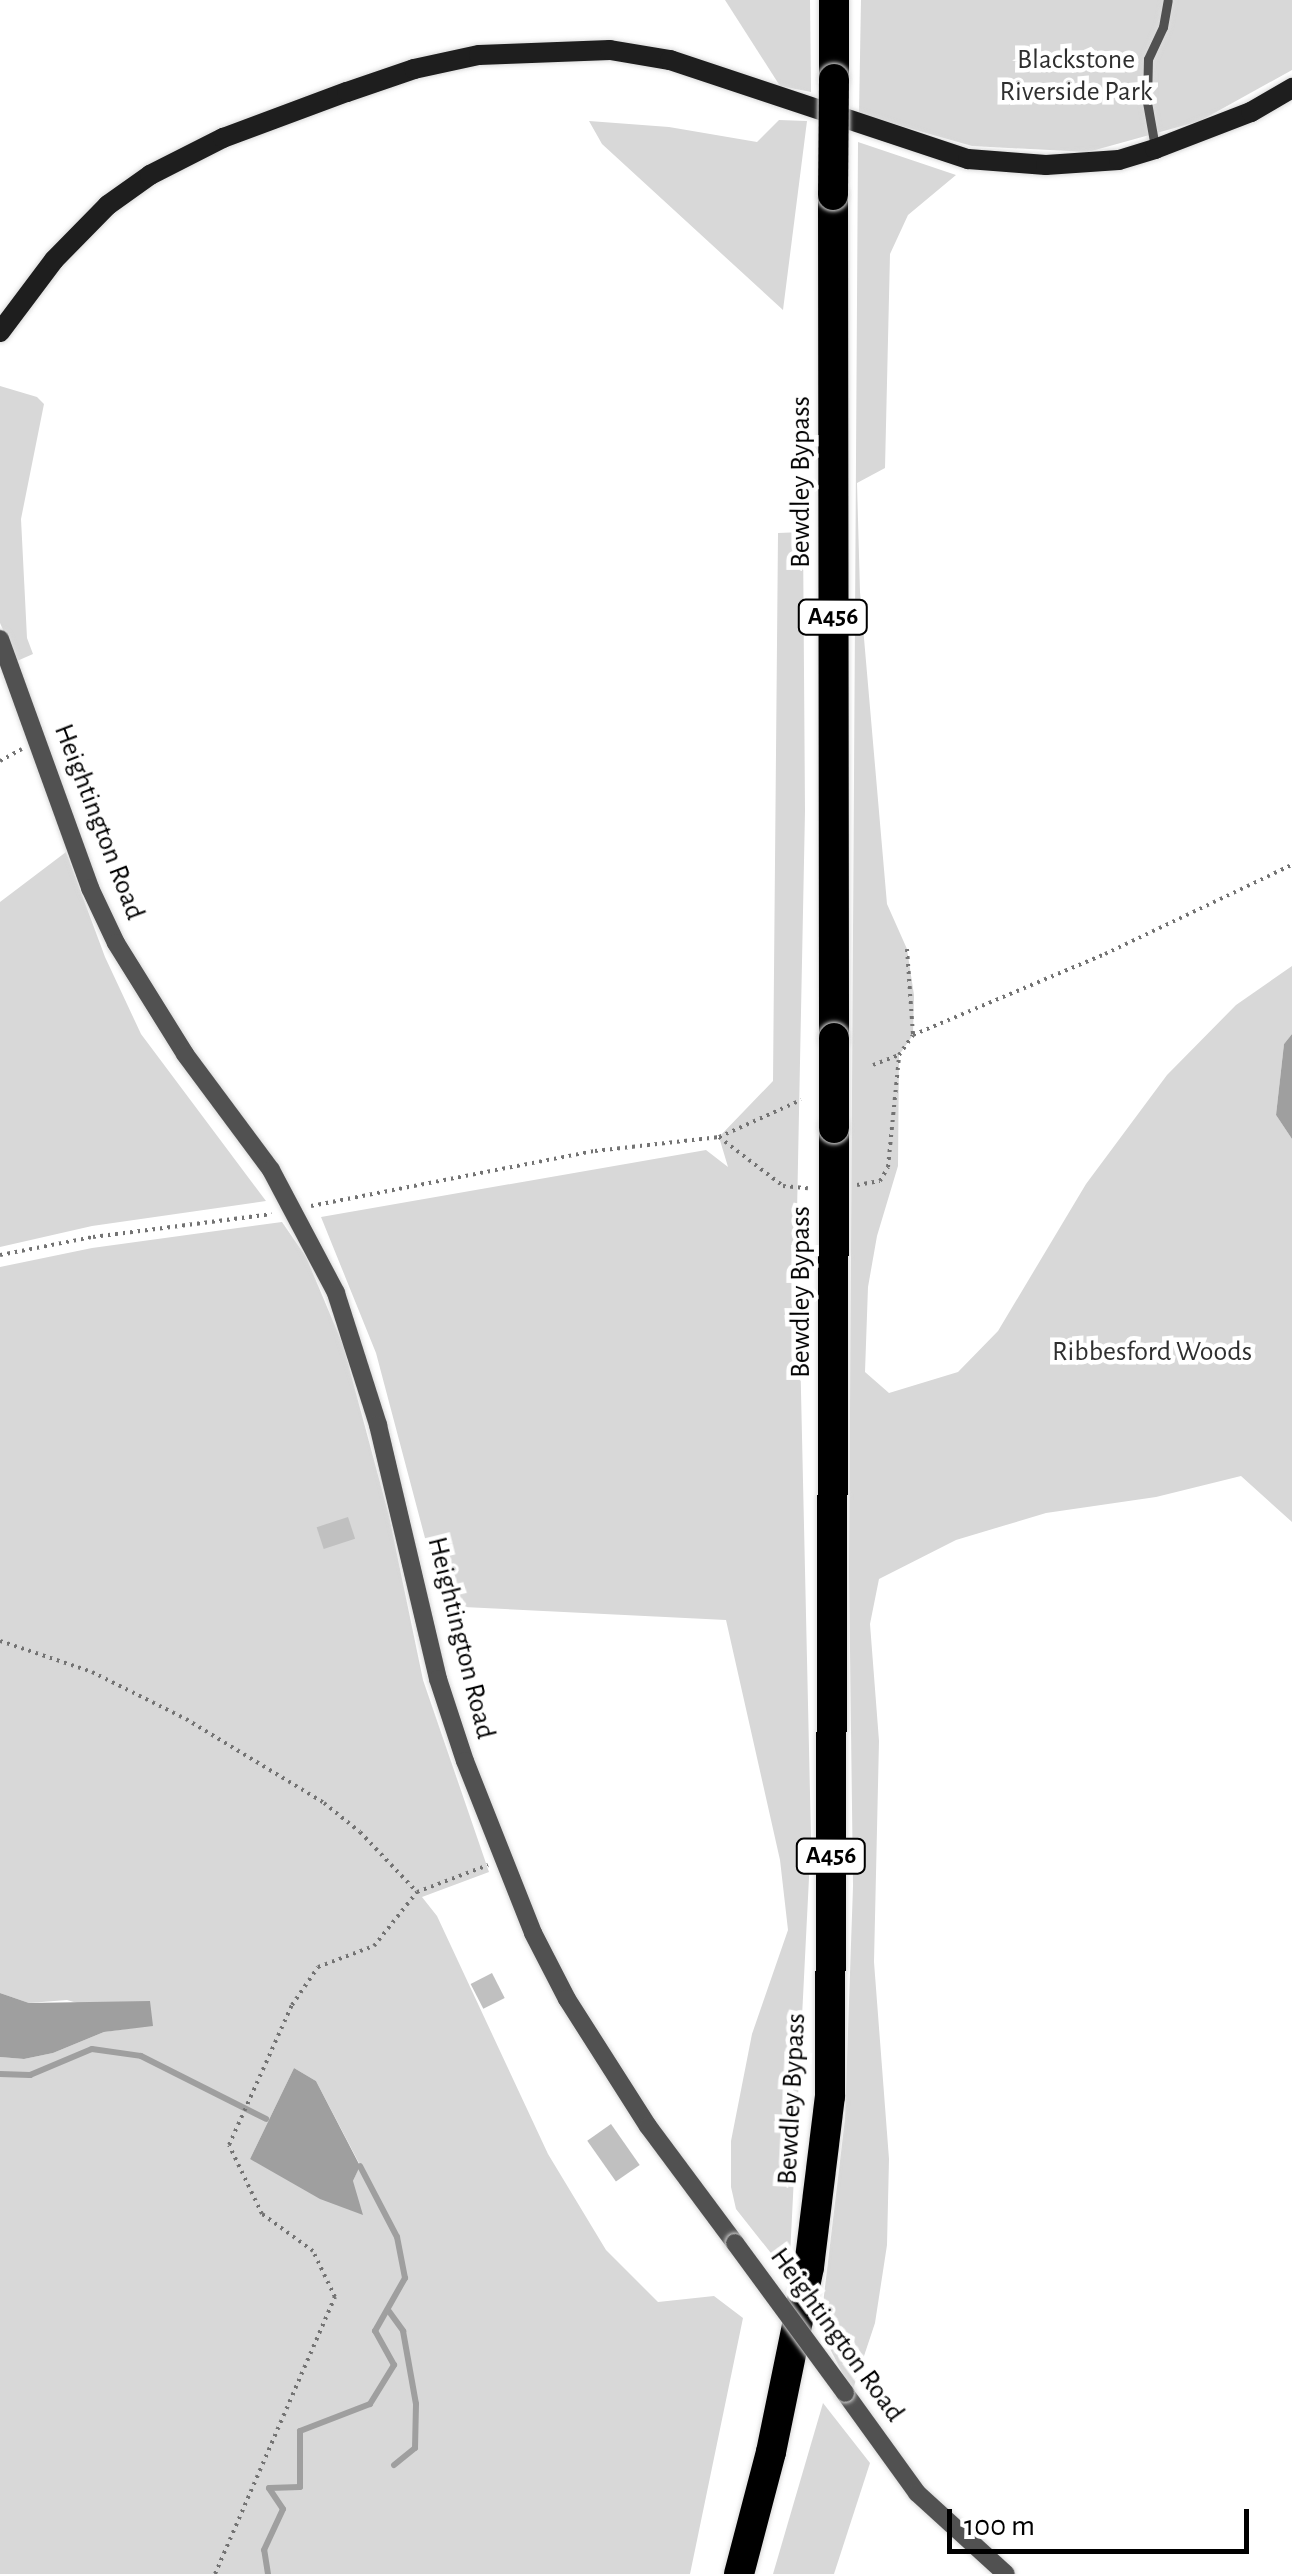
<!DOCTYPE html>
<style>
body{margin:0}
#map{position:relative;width:1292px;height:2574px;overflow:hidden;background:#fff;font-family:"Alegreya Sans",sans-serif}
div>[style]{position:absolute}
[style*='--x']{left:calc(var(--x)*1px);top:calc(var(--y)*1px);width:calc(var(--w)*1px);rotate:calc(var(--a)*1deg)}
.green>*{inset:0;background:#d8d8d8}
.water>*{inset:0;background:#9f9f9f}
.stream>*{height:6px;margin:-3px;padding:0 3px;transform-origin:3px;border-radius:3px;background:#9f9f9f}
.building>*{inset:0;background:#c0c0c0;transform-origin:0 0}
.path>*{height:4px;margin-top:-2px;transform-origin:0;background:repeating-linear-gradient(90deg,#737373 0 2.5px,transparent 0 7.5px)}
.roads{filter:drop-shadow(0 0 2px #dbdbdb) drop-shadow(0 0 2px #dbdbdb)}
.lane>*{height:9px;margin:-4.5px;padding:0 4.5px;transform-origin:4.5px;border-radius:4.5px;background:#515151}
.street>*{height:18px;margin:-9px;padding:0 9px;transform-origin:9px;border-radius:9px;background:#515151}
.secondary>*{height:20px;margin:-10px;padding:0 10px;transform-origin:10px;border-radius:10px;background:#1e1e1e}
.highway>*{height:30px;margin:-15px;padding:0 15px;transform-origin:15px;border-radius:15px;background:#000}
.bridges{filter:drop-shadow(0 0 2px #dbdbdb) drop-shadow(0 0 2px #dbdbdb)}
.street-bridge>*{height:18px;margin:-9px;padding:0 9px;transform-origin:9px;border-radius:9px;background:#515151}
.highway-bridge>*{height:30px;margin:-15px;padding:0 15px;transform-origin:15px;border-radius:15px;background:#000}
span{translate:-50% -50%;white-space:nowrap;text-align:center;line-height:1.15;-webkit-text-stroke:9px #fff;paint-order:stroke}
.shield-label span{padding:2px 8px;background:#fff;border:2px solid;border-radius:8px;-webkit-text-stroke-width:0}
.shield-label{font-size:25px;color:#000;font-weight:700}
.park-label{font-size:28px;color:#2f2f2f}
.street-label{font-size:28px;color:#000}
.scale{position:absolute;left:947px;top:2509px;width:302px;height:45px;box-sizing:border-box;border:5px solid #000;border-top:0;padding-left:12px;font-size:30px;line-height:35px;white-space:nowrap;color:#000;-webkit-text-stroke:8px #fff;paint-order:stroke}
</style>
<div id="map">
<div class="green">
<i style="clip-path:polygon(725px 0,810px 0,811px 92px,780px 86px)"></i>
<i style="clip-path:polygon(861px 0,1292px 0,1292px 70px,1200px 121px,1088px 152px,972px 146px,859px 114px)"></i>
<i style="clip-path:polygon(779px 120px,807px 121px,783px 310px,602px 144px,589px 121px,669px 127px,757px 142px)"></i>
<i style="clip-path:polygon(858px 142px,956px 175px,908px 215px,890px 254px,885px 468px,857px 483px,860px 592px,887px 904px,907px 949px,914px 995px,913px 1035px,899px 1055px,898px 1166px,877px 1236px,868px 1287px,865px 1372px,889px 1393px,958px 1372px,998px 1331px,1086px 1184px,1167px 1075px,1236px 1005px,1292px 966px,1292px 1034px,1284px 1044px,1276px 1115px,1292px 1139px,1292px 1522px,1241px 1476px,1156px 1497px,1046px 1513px,956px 1540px,879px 1579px,870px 1624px,879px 1741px,874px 1962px,889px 2159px,887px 2245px,875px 2323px,852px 2392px,820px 2329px,845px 2119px,853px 1886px,849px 1571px)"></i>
<i style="clip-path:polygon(0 386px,37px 397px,44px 404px,21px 519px,27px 638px,33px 654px,17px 661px,0 623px)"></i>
<i style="clip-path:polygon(803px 532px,805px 811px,797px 1213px,811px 1838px,789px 2276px,736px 2209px,731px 2187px,731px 2141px,752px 2034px,788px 1930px,780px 1860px,726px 1620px,443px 1606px,376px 1353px,321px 1217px,706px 1150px,728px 1167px,719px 1137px,773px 1081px,778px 533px)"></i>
<i style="clip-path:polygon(66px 852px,105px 957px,141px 1034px,266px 1201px,92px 1226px,0 1247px,0 902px)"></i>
<i style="clip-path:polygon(evenodd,282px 1222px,306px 1257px,343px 1345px,389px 1516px,423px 1680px,489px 1872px,422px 1897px,437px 1916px,548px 2154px,606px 2250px,658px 2302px,714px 2296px,743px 2318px,690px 2574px,0 2574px,0 2057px,24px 2059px,53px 2053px,104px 2032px,153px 2025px,67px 2000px,29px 2003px,0 1993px,0 1267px,92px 1248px,282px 1222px,294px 2068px,316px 2081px,360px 2165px,353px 2181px,250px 2159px,294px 2068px)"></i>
<i style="clip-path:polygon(823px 2403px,870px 2463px,834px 2574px,773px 2574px)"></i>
</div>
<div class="water">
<i style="clip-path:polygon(1292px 1034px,1292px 1139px,1276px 1115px,1284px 1044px)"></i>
<i style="clip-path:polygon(0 1993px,29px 2003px,150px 2001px,153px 2026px,104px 2032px,53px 2053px,24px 2059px,0 2057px)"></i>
<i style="clip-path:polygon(294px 2068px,316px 2081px,360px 2166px,353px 2181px,363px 2215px,320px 2199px,250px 2159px)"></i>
</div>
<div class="stream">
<i style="--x:0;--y:2074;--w:30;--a:2"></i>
<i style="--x:30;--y:2075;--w:67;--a:-22.8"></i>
<i style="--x:92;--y:2049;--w:49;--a:8.1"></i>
<i style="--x:141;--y:2056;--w:140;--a:26.7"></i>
<i style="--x:388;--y:2310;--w:26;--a:54"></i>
<i style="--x:403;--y:2331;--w:74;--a:79.9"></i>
<i style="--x:416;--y:2404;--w:44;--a:91.3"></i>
<i style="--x:415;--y:2448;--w:27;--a:141"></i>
<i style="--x:268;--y:2574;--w:24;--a:-99"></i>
<i style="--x:264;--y:2550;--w:45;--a:-65.1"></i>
<i style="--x:283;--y:2509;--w:25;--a:-124"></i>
<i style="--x:269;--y:2488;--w:31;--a:-2"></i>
<i style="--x:300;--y:2487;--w:56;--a:-90"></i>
<i style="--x:300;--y:2431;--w:75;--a:-21.1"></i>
<i style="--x:370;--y:2404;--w:46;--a:-58.4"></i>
<i style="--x:394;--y:2365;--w:39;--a:-119"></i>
<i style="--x:375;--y:2331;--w:61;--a:-60.5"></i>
<i style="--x:405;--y:2278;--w:42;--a:-101"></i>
<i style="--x:397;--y:2237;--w:80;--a:-117.5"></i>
</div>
<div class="building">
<i style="left:348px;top:1517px;width:23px;height:33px;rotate:72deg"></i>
<i style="left:492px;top:1973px;width:28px;height:24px;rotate:63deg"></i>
<i style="left:611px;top:2124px;width:50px;height:29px;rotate:55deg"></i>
</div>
<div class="path">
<i style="--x:0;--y:761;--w:25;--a:-29"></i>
<i style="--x:907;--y:949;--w:86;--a:86"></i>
<i style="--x:873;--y:1065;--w:28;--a:-21"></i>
<i style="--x:899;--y:1055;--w:24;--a:-55"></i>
<i style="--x:913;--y:1035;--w:208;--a:-22.9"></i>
<i style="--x:1105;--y:954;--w:207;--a:-25.5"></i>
<i style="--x:719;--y:1137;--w:81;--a:37.4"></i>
<i style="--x:783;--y:1186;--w:25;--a:5"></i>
<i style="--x:857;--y:1185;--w:23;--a:-10"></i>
<i style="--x:880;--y:1181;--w:16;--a:-60"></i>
<i style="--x:888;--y:1167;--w:112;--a:-84.3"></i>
<i style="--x:311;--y:1206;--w:289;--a:-11"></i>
<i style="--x:595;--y:1151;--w:125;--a:-6.4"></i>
<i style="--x:719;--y:1137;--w:90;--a:-24.3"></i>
<i style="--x:0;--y:1255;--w:95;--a:-11"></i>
<i style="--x:93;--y:1237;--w:180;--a:-7.3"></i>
<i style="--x:0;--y:1641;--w:97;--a:18.6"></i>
<i style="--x:92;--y:1672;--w:105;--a:26.6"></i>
<i style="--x:186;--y:1719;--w:162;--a:31.3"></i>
<i style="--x:324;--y:1803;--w:46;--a:38.9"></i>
<i style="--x:360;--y:1832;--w:83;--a:46.5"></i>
<i style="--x:417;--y:1892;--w:76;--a:-20.8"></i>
<i style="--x:215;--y:2574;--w:302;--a:-66.6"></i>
<i style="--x:335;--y:2297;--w:51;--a:-115.6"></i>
<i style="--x:313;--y:2251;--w:63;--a:-144"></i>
<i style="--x:262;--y:2214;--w:76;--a:-115.6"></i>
<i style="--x:229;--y:2145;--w:154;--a:-65.8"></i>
<i style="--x:292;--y:2005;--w:46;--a:-55.6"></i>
<i style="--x:318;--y:1967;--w:60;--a:-20.6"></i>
<i style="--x:374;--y:1946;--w:69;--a:-51.5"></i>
</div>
<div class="roads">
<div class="lane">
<i style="--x:1155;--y:147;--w:46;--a:-100.1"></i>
<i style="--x:1147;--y:102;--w:43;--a:-88.7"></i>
<i style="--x:1148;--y:59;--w:35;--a:-65"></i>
<i style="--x:1163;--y:27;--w:27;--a:-80"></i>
</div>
<div class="street">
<i style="--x:0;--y:639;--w:265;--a:70.1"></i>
<i style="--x:90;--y:888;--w:61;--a:64.7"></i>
<i style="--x:116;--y:943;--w:131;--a:58.1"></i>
<i style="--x:185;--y:1054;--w:144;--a:53.4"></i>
<i style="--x:271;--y:1170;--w:139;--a:62.1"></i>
<i style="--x:336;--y:1293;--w:139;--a:72.3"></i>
<i style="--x:378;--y:1425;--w:261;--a:76.7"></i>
<i style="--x:438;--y:1679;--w:86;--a:71.8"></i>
<i style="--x:465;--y:1761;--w:185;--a:68.4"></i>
<i style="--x:533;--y:1933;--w:74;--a:62.7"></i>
<i style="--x:567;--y:1999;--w:151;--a:57.5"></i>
<i style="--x:648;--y:2126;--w:146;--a:53.4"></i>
<i style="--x:845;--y:2393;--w:123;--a:54.2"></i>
<i style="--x:917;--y:2493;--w:120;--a:42.3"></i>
</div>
<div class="secondary">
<i style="--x:0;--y:332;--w:90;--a:-53.1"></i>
<i style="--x:54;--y:260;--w:77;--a:-45.5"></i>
<i style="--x:108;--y:205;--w:52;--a:-35.5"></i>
<i style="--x:150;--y:175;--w:82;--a:-26.9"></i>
<i style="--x:223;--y:138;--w:132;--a:-20.4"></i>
<i style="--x:347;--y:92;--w:71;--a:-18.9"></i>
<i style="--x:414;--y:69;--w:66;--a:-12.2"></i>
<i style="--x:479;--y:55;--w:131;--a:-2.2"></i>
<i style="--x:610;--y:50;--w:61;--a:9.5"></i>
<i style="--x:670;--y:60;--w:314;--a:18.4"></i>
<i style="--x:968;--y:159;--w:78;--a:4.4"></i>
<i style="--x:1046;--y:165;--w:73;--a:-3.9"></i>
<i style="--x:1119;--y:160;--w:38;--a:-17"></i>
<i style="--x:1155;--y:149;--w:103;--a:-21.1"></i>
<i style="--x:1251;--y:112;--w:48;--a:-30.3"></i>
</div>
<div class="highway">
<i style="--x:834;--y:79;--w:79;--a:-90"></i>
<i style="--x:833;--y:195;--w:843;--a:89.93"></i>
<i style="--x:739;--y:2574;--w:126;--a:-75.3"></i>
<i style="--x:771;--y:2452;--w:189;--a:-78.4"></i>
<i style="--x:809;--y:2267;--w:171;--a:-83"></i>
<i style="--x:830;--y:2097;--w:969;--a:-89.76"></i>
</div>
</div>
<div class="bridges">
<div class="street-bridge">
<i style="--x:735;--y:2243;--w:186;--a:53.7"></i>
</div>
<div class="highway-bridge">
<i style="--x:833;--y:195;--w:116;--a:-89.5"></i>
<i style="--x:834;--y:1128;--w:90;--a:-90"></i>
</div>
</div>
<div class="shield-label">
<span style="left:833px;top:617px">A456</span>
<span style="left:831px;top:1856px">A456</span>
</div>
<div class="park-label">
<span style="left:1076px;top:76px">Blackstone<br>Riverside Park</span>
<span style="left:1152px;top:1352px">Ribbesford Woods</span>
</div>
<div class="street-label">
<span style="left:801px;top:482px;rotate:-90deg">Bewdley Bypass</span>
<span style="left:99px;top:822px;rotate:69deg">Heightington Road</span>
<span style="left:801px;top:1292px;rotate:-90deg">Bewdley Bypass</span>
<span style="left:461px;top:1638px;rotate:76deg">Heightington Road</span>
<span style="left:792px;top:2099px;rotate:-87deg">Bewdley Bypass</span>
<span style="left:837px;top:2335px;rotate:54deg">Heightington Road</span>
</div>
<div class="scale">100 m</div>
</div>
